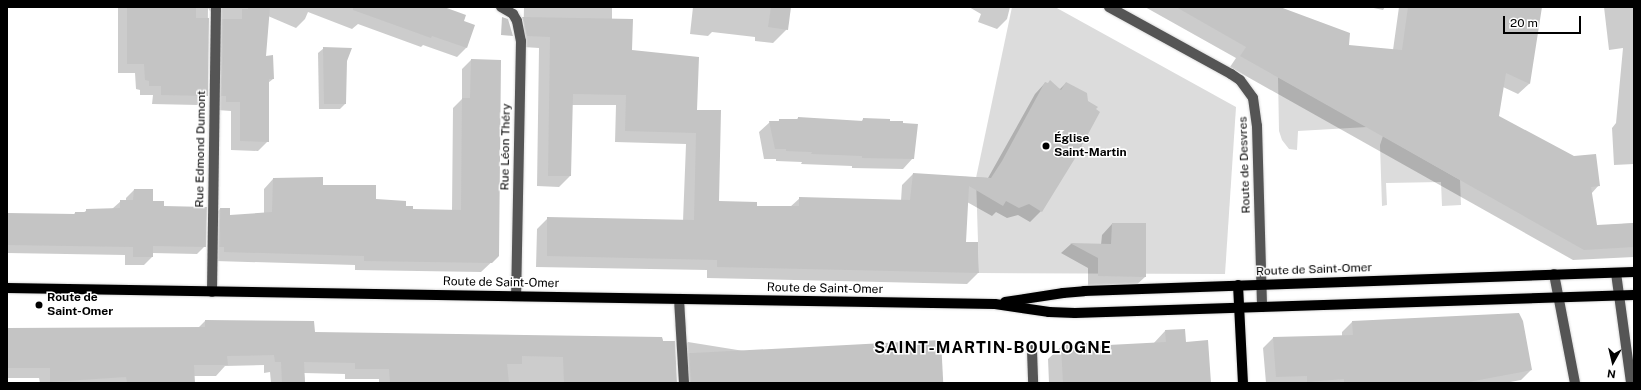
<!DOCTYPE html>
<meta charset="utf-8">
<style>
body{margin:0}
#map{position:relative;width:1641px;height:390px;overflow:hidden;background:#fff;font-family:"Public Sans",sans-serif}
div>[style]{position:absolute}
[style*='--x']{left:calc(var(--x)*1px);top:calc(var(--y)*1px);width:calc(var(--w)*1px);rotate:calc(var(--a)*1deg)}
.green>*{inset:0;background:#dcdcdc}
.shadow>*{inset:0;background:#0003}
.building>*{inset:0;background:#c4c4c4;transform-origin:0 0}
.roads{filter:drop-shadow(0 0 1px #dbdbdb) drop-shadow(0 0 1px #dbdbdb)}
.minor>*{height:10px;margin:-5px;padding:0 5px;transform-origin:5px;border-radius:5px;background:#555}
.major>*{height:10px;margin:-5px;padding:0 5px;transform-origin:5px;border-radius:5px;background:#000}
.dots>*{width:11px;height:11px;translate:-50% -50%;box-sizing:border-box;border:2px solid #fff;border-radius:50%}
span{translate:-50% -50%;white-space:nowrap;text-align:center;line-height:1.15;-webkit-text-stroke:3px #fff;paint-order:stroke}
.poi-label{font-size:12px;color:#000;font-weight:700}
.left{translate:0 -50%;text-align:left}
.street-label{font-size:12px;color:#000}
.district-label{font-size:16px;color:#000;font-weight:700;letter-spacing:1px}
.frame{position:absolute;inset:0;border:8px solid #000;pointer-events:none}
.north{position:absolute;left:1593px;top:342px;width:40px;height:40px;-webkit-text-stroke:3px #fff;paint-order:stroke;rotate:188deg;font-size:11px;font-weight:700;line-height:16px;text-align:center;color:#000}
.north::after{content:'';display:block;margin:auto;width:14px;height:18px;background:#000;clip-path:polygon(50% 0,100% 100%,50% 72%,0 100%)}
.scale{position:absolute;left:1503px;top:16px;width:78px;height:18px;box-sizing:border-box;border:2px solid #000;border-top:0;padding-left:5px;font-size:12px;line-height:14px;white-space:nowrap;color:#000;-webkit-text-stroke:3px #fff;paint-order:stroke}
</style>
<div id="map">
<div class="green">
<i style="clip-path:polygon(1012px 7px,1055px 7px,1236px 107px,1225px 274px,979px 273px,976px 178px)"></i>
<i style="clip-path:polygon(1278px 77px,1367px 127px,1298px 131px,1297px 150px,1289px 149px,1282px 140px,1279px 131px)"></i>
<i style="clip-path:polygon(1383px 136px,1460px 180px,1461px 205px,1442px 206px,1441px 182px,1386px 183px,1387px 205px,1382px 206px,1380px 145px)"></i>
</div>
<div class="shadow">
<i style="clip-path:polygon(118px 7px,441px 7px,462px 21px,466px 48px,457px 57px,423px 45px,421px 47px,358px 24px,352px 29px,308px 12px,305px 19px,296px 28px,268px 16px,265px 57px,273px 79px,268px 83px,268px 141px,258px 151px,231px 150px,231px 111px,217px 110px,214px 17px,208px 8px,207px 95px,198px 105px,152px 104px,153px 95px,140px 95px,140px 90px,136px 89px,135px 73px,118px 73px)"></i>
<i style="clip-path:polygon(524px 7px,612px 7px,612px 20px,631px 51px,696px 111px,718px 202px,756px 207px,790px 207px,800px 198px,901px 201px,902px 185px,913px 174px,988px 178px,1035px 94px,1045px 83px,1060px 89px,1066px 83px,1041px 211px,1030px 222px,1018px 215px,1007px 218px,996px 212px,992px 216px,967px 202px,965px 243px,978px 273px,967px 284px,707px 278px,707px 270px,536px 267px,537px 229px,548px 218px,683px 221px,686px 144px,615px 142px,616px 105px,571px 105px,570px 176px,559px 187px,537px 186px,539px 48px,523px 47px)"></i>
<i style="clip-path:polygon(693px 7px,790px 7px,787px 29px,773px 43px,755px 41px,755px 37px,712px 32px,708px 36px,690px 34px)"></i>
<i style="clip-path:polygon(969px 7px,1010px 7px,1007px 19px,997px 29px,978px 22px,981px 14px)"></i>
<i style="clip-path:polygon(1145px 7px,1277px 7px,1348px 46px,1393px 50px,1399px 7px,1541px 7px,1529px 84px,1518px 94px,1503px 87px,1498px 117px,1599px 185px,1591px 194px,1596px 226px,1634px 223px,1634px 257px,1573px 260px,1230px 67px,1236px 58px)"></i>
<i style="clip-path:polygon(1369px 7px,1385px 7px,1383px 10px)"></i>
<i style="clip-path:polygon(1604px 7px,1634px 7px,1634px 164px,1614px 165px,1612px 128px,1616px 123px,1623px 48px,1609px 50px)"></i>
<i style="clip-path:polygon(324px 48px,346px 61px,345px 104px,340px 109px,319px 109px,318px 53px)"></i>
<i style="clip-path:polygon(471px 60px,500px 61px,498px 256px,481px 272px,355px 270px,355px 265px,215px 261px,211px 218px,220px 209px,229px 216px,264px 214px,264px 189px,273px 179px,322px 186px,412px 210px,452px 210px,453px 108px,462px 99px,462px 69px)"></i>
<i style="clip-path:polygon(798px 118px,861px 122px,863px 119px,889px 122px,913px 158px,903px 169px,852px 168px,852px 166px,801px 164px,802px 162px,776px 161px,776px 159px,764px 159px,759px 132px,770px 122px,777px 122px,780px 120px,796px 120px)"></i>
<i style="clip-path:polygon(134px 190px,163px 207px,205px 246px,197px 254px,152px 253px,152px 257px,144px 265px,125px 265px,125px 255px,7px 253px,7px 214px,73px 215px,75px 213px,83px 213px,87px 210px,112px 209px,121px 201px,126px 201px,126px 198px)"></i>
<i style="clip-path:polygon(1112px 224px,1145px 277px,1134px 287px,1088px 286px,1088px 268px,1061px 253px,1071px 244px,1101px 245px,1102px 235px)"></i>
<i style="clip-path:polygon(1519px 314px,1531px 370px,1521px 380px,1505px 383px,1266px 383px,1263px 348px,1273px 338px,1342px 337px,1342px 332px,1352px 322px)"></i>
<i style="clip-path:polygon(205px 321px,314px 333px,662px 338px,676px 383px,379px 383px,379px 379px,345px 379px,345px 374px,304px 373px,305px 383px,271px 383px,270px 372px,264px 373px,264px 365px,225px 366px,216px 376px,193px 376px,194px 383px,40px 383px,39px 378px,7px 378px,7px 328px,198px 328px)"></i>
<i style="clip-path:polygon(1165px 331px,1185px 343px,1210px 383px,1049px 383px,1048px 359px,1062px 346px,1088px 347px,1153px 344px)"></i>
<i style="clip-path:polygon(688px 342px,942px 383px,679px 383px,678px 353px)"></i>
</div>
<div class="building">
<i style="clip-path:polygon(127px 7px,196px 7px,196px 18px,209px 18px,208px 96px,161px 95px,161px 86px,149px 86px,149px 81px,145px 80px,144px 64px,127px 64px)"></i>
<i style="clip-path:polygon(248px 7px,270px 7px,266px 56px,273px 55px,274px 79px,269px 79px,269px 142px,240px 141px,240px 102px,226px 102px,226px 96px,221px 96px,222px 19px,242px 19px,242px 9px,248px 9px)"></i>
<i style="clip-path:polygon(353px 7px,444px 7px,466px 15px,464px 21px,475px 25px,467px 48px,432px 36px,431px 38px,353px 10px)"></i>
<i style="clip-path:polygon(771px 7px,791px 7px,788px 30px,768px 27px)"></i>
<i style="clip-path:polygon(1176px 7px,1280px 7px,1350px 33px,1349px 45px,1402px 50px,1408px 7px,1542px 7px,1530px 84px,1506px 73px,1499px 116px,1574px 156px,1596px 154px,1600px 186px,1591px 187px,1597px 225px,1634px 223px,1634px 247px,1584px 250px,1240px 56px,1246px 47px)"></i>
<i style="clip-path:polygon(502px 17px,508px 19px,513px 36px,501px 35px)"></i>
<i style="clip-path:polygon(522px 17px,633px 19px,632px 50px,699px 57px,697px 110px,721px 110px,719px 201px,757px 202px,757px 206px,799px 206px,799px 197px,910px 200px,913px 173px,991px 178px,1002px 161px,1045px 82px,1048px 83px,1050px 80px,1061px 90px,1066px 82px,1087px 93px,1088px 101px,1098px 107px,1096px 109px,1100px 112px,1074px 160px,1042px 212px,1029px 204px,1019px 208px,1006px 201px,1003px 206px,969px 186px,966px 242px,978px 242px,979px 273px,717px 267px,717px 260px,547px 256px,547px 217px,694px 220px,696px 133px,625px 131px,626px 95px,573px 94px,571px 176px,548px 176px,550px 37px,527px 36px)"></i>
<i style="clip-path:polygon(323px 47px,352px 48px,347px 61px,346px 104px,324px 104px)"></i>
<i style="clip-path:polygon(471px 59px,501px 60px,499px 256px,492px 263px,364px 261px,364px 256px,224px 252px,224px 247px,219px 247px,220px 208px,230px 208px,230px 215px,272px 212px,273px 178px,323px 177px,323px 185px,376px 185px,376px 199px,406px 201px,406px 206px,413px 206px,413px 209px,461px 210px,462px 98px,470px 98px)"></i>
<i style="clip-path:polygon(798px 117px,863px 121px,863px 118px,890px 119px,890px 121px,903px 121px,903px 123px,918px 124px,914px 159px,862px 158px,862px 156px,811px 154px,812px 152px,786px 151px,786px 149px,775px 149px,769px 121px,779px 121px,779px 119px,798px 119px)"></i>
<i style="clip-path:polygon(134px 189px,153px 189px,153px 201px,164px 201px,164px 206px,207px 207px,206px 247px,153px 246px,153px 257px,133px 257px,133px 247px,7px 245px,7px 213px,75px 214px,75px 212px,86px 212px,86px 209px,120px 208px,120px 200px,133px 200px)"></i>
<i style="clip-path:polygon(1112px 223px,1146px 223px,1146px 277px,1098px 276px,1098px 258px,1070px 243px,1111px 244px)"></i>
<i style="clip-path:polygon(1519px 313px,1523px 321px,1532px 370px,1463px 383px,1344px 383px,1344px 379px,1307px 382px,1307px 376px,1276px 377px,1273px 337px,1353px 335px,1352px 321px)"></i>
<i style="clip-path:polygon(205px 320px,314px 321px,315px 332px,662px 337px,663px 341px,675px 341px,677px 383px,564px 383px,563px 357px,522px 356px,522px 364px,507px 364px,509px 383px,390px 383px,389px 369px,355px 369px,355px 363px,304px 362px,305px 383px,282px 383px,281px 362px,275px 362px,274px 355px,227px 356px,228px 365px,194px 365px,195px 383px,127px 383px,126px 377px,50px 382px,50px 368px,7px 368px,7px 328px,205px 327px)"></i>
<i style="clip-path:polygon(1185px 329px,1186px 342px,1208px 340px,1211px 383px,1063px 383px,1061px 345px,1089px 343px,1089px 346px,1166px 342px,1165px 330px)"></i>
<i style="left:941px;top:340px;width:43px;height:253px;rotate:87deg"></i>
</div>
<div class="roads">
<div class="minor">
<i style="--x:501;--y:7;--w:14;--a:30"></i>
<i style="--x:513;--y:14;--w:8;--a:60"></i>
<i style="--x:517;--y:21;--w:20;--a:79"></i>
<i style="--x:521;--y:41;--w:255;--a:91.1"></i>
<i style="--x:1109;--y:7;--w:139;--a:28.8"></i>
<i style="--x:1231;--y:74;--w:11;--a:34"></i>
<i style="--x:1240;--y:80;--w:22;--a:54"></i>
<i style="--x:1253;--y:98;--w:28;--a:82"></i>
<i style="--x:1257;--y:126;--w:181;--a:88.4"></i>
<i style="--x:1616;--y:273;--w:111;--a:82.2"></i>
<i style="--x:1554;--y:274;--w:111;--a:79.1"></i>
<i style="--x:212;--y:292;--w:285;--a:-89.2"></i>
<i style="--x:679;--y:299;--w:84;--a:86.6"></i>
<i style="--x:1032;--y:350;--w:33;--a:88"></i>
</div>
<div class="major">
<i style="--x:1238;--y:285;--w:98;--a:87.1"></i>
<i style="--x:7;--y:288;--w:988;--a:0.93"></i>
<i style="--x:995;--y:304;--w:55;--a:8.4"></i>
<i style="--x:1049;--y:312;--w:26;--a:2"></i>
<i style="--x:1075;--y:313;--w:559;--a:-1.84"></i>
<i style="--x:1005;--y:302;--w:59;--a:-8.8"></i>
<i style="--x:1063;--y:293;--w:21;--a:-5"></i>
<i style="--x:1084;--y:291;--w:550;--a:-1.98"></i>
</div>
</div>
<div class="dots">
<i style="left:1046px;top:146px;background:#000"></i>
<i style="left:39px;top:305px;background:#000"></i>
</div>
<div class="poi-label">
<span class="left" style="left:1054px;top:146px">Église<br>Saint-Martin</span>
<span class="left" style="left:47px;top:305px">Route de<br>Saint-Omer</span>
</div>
<div class="street-label">
<span style="left:506px;top:147px;rotate:-89deg">Rue Léon Théry</span>
<span style="left:201px;top:149px;rotate:-89deg">Rue Edmond Dumont</span>
<span style="left:1245px;top:165px;rotate:-92deg">Route de Desvres</span>
<span style="left:1314px;top:270px;rotate:-2deg">Route de Saint-Omer</span>
<span style="left:501px;top:283px;rotate:1deg">Route de Saint-Omer</span>
<span style="left:825px;top:289px;rotate:1deg">Route de Saint-Omer</span>
</div>
<div class="district-label">
<span style="left:993px;top:348px">SAINT-MARTIN-BOULOGNE</span>
</div>
<div class="frame"></div>
<div class="north">N</div>
<div class="scale">20 m</div>
</div>
